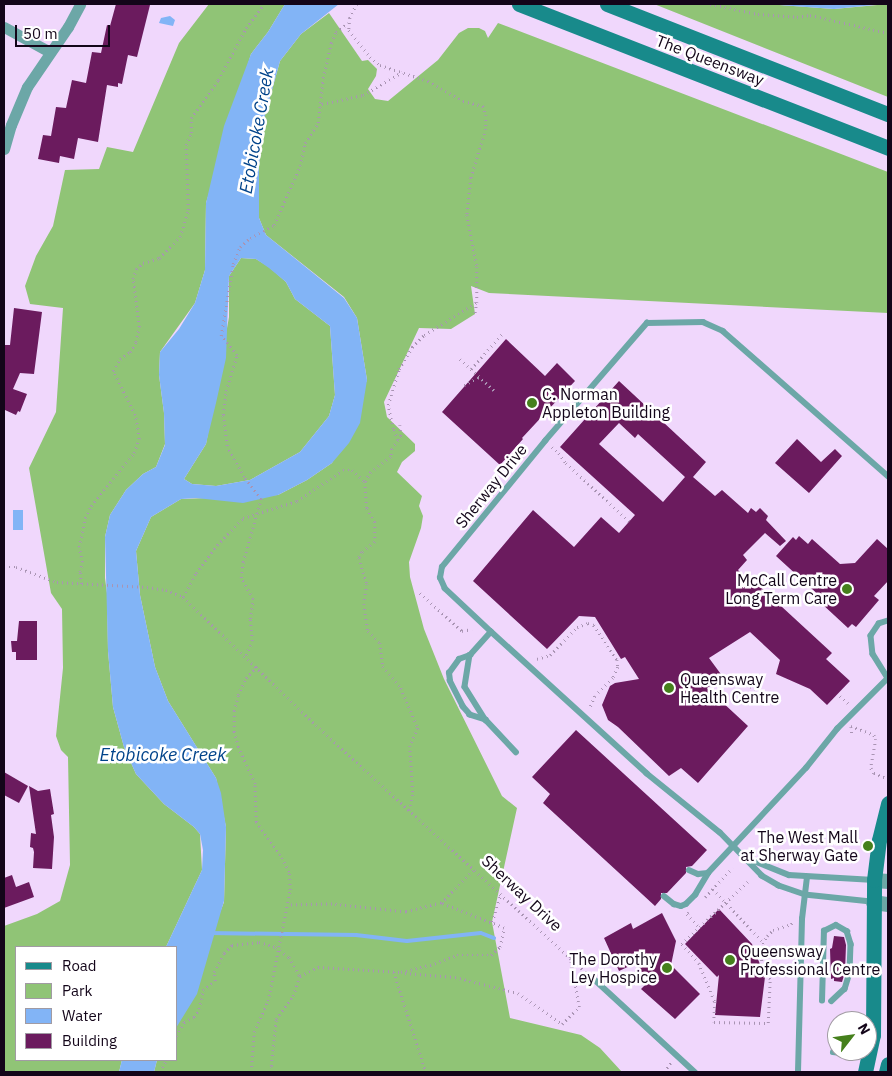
<!DOCTYPE html>
<style>
body{margin:0}
#map{position:relative;width:892px;height:1076px;overflow:hidden;background:#f0d7fc;font-family:"IBM Plex Sans",sans-serif}
div>[style]{position:absolute}
[style*='--x']{left:calc(var(--x)*1px);top:calc(var(--y)*1px);width:calc(var(--w)*1px);rotate:calc(var(--a)*1deg)}
.green>*{inset:0;background:#90c476}
.water>*{inset:0;background:#82b4f6;transform-origin:0 0}
.stream>*{height:4px;margin:-2px;padding:0 2px;transform-origin:2px;border-radius:2px;background:#82b4f6}
.building>*{inset:0;background:#6b1b5e}
.path>*{height:2.5px;margin-top:-1.25px;transform-origin:0;background:repeating-linear-gradient(90deg,#a994b3 0 1px,transparent 0 5px)}
.service>*{height:5.5px;margin:-2.75px;padding:0 2.75px;transform-origin:2.75px;border-radius:2.75px;background:#6ca7a7}
.minor>*{height:11px;margin:-5.5px;padding:0 5.5px;transform-origin:5.5px;border-radius:5.5px;background:#6ca7a7}
.tertiary>*{height:15px;margin:-7.5px;padding:0 7.5px;transform-origin:7.5px;border-radius:7.5px;background:#6ca7a7}
.secondary>*{height:15px;margin:-7.5px;padding:0 7.5px;transform-origin:7.5px;border-radius:7.5px;background:#188a8b}
.dots>*{width:14px;height:14px;translate:-50% -50%;box-sizing:border-box;border:2px solid #fff;border-radius:50%}
span{translate:-50% -50%;white-space:nowrap;text-align:center;line-height:1.15;-webkit-text-stroke:5px #fff;paint-order:stroke}
.street-label{font-size:16px;color:#130519}
.poi-label{font-size:16px;color:#130519}
.left{translate:0 -50%;text-align:left}
.right{translate:-100% -50%;text-align:right}
.water-label{font-size:18px;color:#00438a;font-style:italic}
.frame{position:absolute;inset:0;border:5px solid #130519;pointer-events:none}
.legend{position:absolute;left:15px;top:946px;width:162px;height:115px;box-sizing:border-box;background:#fff;border:1px solid #a19ba3;margin:0;padding:6px 9px;list-style:none;font-size:15px;color:#130519}
.legend li{display:flex;align-items:center;gap:10px;height:25px}
.legend b{width:25px;border:1px solid #a19ba3}
.north{position:absolute;left:827px;top:1011px;width:50px;height:50px;box-sizing:border-box;background:#fff;border:1px solid #a19ba3;border-radius:50%;rotate:60deg;font-size:14px;font-weight:700;line-height:20px;text-align:center;color:#130519}
.north::after{content:'';display:block;margin:auto;width:18px;height:22px;background:#45801c;clip-path:polygon(50% 0,100% 100%,50% 72%,0 100%)}
.scale{position:absolute;left:15px;top:25px;width:95px;height:22px;box-sizing:border-box;border:2px solid #130519;border-top:0;padding-left:6px;font-size:15px;line-height:18px;white-space:nowrap;color:#130519;-webkit-text-stroke:4px #fff;paint-order:stroke}
</style>
<div id="map">
<div class="green">
<i style="clip-path:polygon(209px 4px,285px 4px,268px 32px,251px 54px,206px 203px,205px 270px,195px 303px,160px 352px,159px 375px,164px 413px,165px 444px,156px 467px,143px 474px,126px 490px,110px 515px,105px 537px,105px 578px,107px 593px,108px 651px,113px 707px,124px 747px,136px 774px,164px 804px,194px 827px,200px 834px,202px 870px,166px 947px,16px 947px,16px 1060px,122px 1060px,119px 1072px,4px 1072px,4px 926px,37px 914px,60px 901px,70px 865px,68px 757px,61px 750px,56px 736px,63px 668px,62px 609px,51px 593px,29px 468px,56px 412px,63px 308px,30px 304px,25px 286px,36px 256px,53px 226px,65px 170px,99px 169px,107px 147px,133px 152px,179px 43px)"></i>
<i style="clip-path:polygon(654px 4px,766px 4px,834px 9px,888px 4px,888px 97px)"></i>
<i style="clip-path:polygon(329px 13px,362px 61px,368px 60px,377px 69px,376px 76px,368px 89px,375px 99px,388px 101px,438px 60px,459px 33px,468px 28px,479px 28px,485px 31px,488px 38px,498px 23px,888px 172px,888px 313px,489px 293px,471px 286px,475px 314px,451px 329px,419px 328px,384px 402px,387px 417px,415px 444px,415px 451px,402px 462px,397px 472px,422px 496px,419px 506px,423px 516px,421px 528px,409px 562px,410px 577px,424px 629px,444px 679px,502px 796px,517px 808px,492px 922px,510px 1018px,581px 1035px,600px 1048px,622px 1072px,154px 1072px,157px 1060px,176px 1060px,176px 1028px,224px 902px,226px 827px,216px 778px,168px 701px,155px 667px,140px 595px,136px 551px,151px 517px,181px 499px,278px 495px,307px 480px,332px 463px,367px 380px,357px 318px,344px 297px,266px 235px,259px 218px,259px 165px,265px 115px,280px 61px,301px 34px)"></i>
<i style="clip-path:polygon(241px 258px,256px 259px,269px 267px,286px 282px,295px 299px,330px 326px,335px 395px,329px 416px,300px 452px,250px 480px,216px 486px,192px 484px,184px 479px,206px 444px,229px 317px,229px 276px)"></i>
</div>
<div class="water">
<i style="clip-path:polygon(evenodd,285px 4px,339px 4px,301px 34px,280px 61px,265px 115px,259px 165px,259px 218px,266px 235px,344px 298px,357px 318px,367px 380px,360px 423px,349px 443px,332px 463px,307px 480px,278px 495px,243px 503px,196px 498px,181px 499px,151px 517px,136px 551px,140px 595px,155px 667px,168px 701px,216px 778px,221px 793px,226px 827px,224px 901px,197px 994px,176px 1028px,176px 947px,166px 947px,202px 870px,203px 850px,200px 834px,194px 827px,164px 804px,136px 774px,124px 747px,113px 707px,108px 651px,105px 537px,110px 515px,126px 490px,143px 474px,156px 467px,165px 445px,164px 413px,159px 375px,160px 352px,179px 329px,195px 303px,205px 270px,206px 203px,224px 126px,251px 54px,268px 32px,285px 4px,241px 258px,256px 259px,269px 268px,286px 282px,295px 299px,330px 326px,335px 395px,329px 416px,300px 452px,250px 480px,216px 486px,192px 484px,184px 479px,206px 444px,216px 403px,226px 358px,229px 276px,241px 258px)"></i>
<i style="clip-path:polygon(766px 4px,884px 4px,834px 9px)"></i>
<i style="clip-path:polygon(170px 16px,175px 20px,173px 26px,159px 23px,161px 18px)"></i>
<i style="left:13px;top:510px;width:10px;height:20px"></i>
<i style="clip-path:polygon(122px 1060px,157px 1060px,154px 1072px,119px 1072px)"></i>
</div>
<div class="stream">
<i style="--x:210;--y:933;--w:146;--a:0.8"></i>
<i style="--x:356;--y:935;--w:51;--a:6.7"></i>
<i style="--x:407;--y:941;--w:74;--a:-6.2"></i>
<i style="--x:481;--y:933;--w:14;--a:21"></i>
</div>
<div class="building">
<i style="clip-path:polygon(116px 4px,150px 5px,137px 57px,128px 55px,122px 84px,118px 83px,118px 87px,107px 85px,98px 142px,78px 138px,74px 159px,60px 156px,59px 163px,38px 159px,43px 135px,51px 136px,56px 107px,66px 108px,72px 80px,86px 83px,92px 52px,101px 53px,107px 25px,110px 26px)"></i>
<i style="clip-path:polygon(14px 308px,42px 312px,34px 374px,20px 373px,13px 389px,27px 394px,20px 412px,18px 411px,16px 415px,5px 410px,4px 412px,4px 345px,10px 345px)"></i>
<i style="clip-path:polygon(506px 339px,545px 376px,557px 363px,575px 381px,522px 438px,523px 439px,500px 465px,442px 412px)"></i>
<i style="clip-path:polygon(evenodd,619px 381px,706px 462px,693px 477px,715px 496px,722px 490px,748px 513px,751px 508px,756px 512px,760px 508px,768px 516px,766px 520px,786px 541px,780px 546px,765px 533px,743px 555px,747px 560px,738px 570px,752px 584px,754px 581px,832px 653px,826px 659px,850px 681px,827px 705px,810px 689px,776px 674px,780px 660px,750px 632px,709px 658px,723px 677px,707px 688px,748px 726px,698px 783px,681px 768px,669px 776px,618px 727px,608px 720px,602px 705px,610px 686px,615px 683px,639px 679px,625px 657px,621px 659px,595px 617px,579px 616px,547px 649px,473px 581px,533px 510px,574px 547px,601px 517px,619px 533px,635px 515px,560px 447px,619px 381px,619px 423px,635px 438px,638px 434px,685px 477px,663px 502px,599px 444px,619px 423px)"></i>
<i style="clip-path:polygon(797px 439px,821px 462px,835px 449px,842px 456px,809px 493px,775px 463px)"></i>
<i style="clip-path:polygon(799px 536px,808px 544px,812px 539px,840px 564px,855px 563px,877px 539px,888px 549px,888px 581px,874px 596px,879px 600px,856px 627px,852px 624px,848px 628px,821px 603px,823px 599px,776px 556px,793px 537px,796px 540px)"></i>
<i style="clip-path:polygon(19px 621px,37px 621px,37px 660px,16px 660px,16px 652px,12px 652px,11px 641px,17px 641px)"></i>
<i style="clip-path:polygon(576px 730px,707px 850px,692px 866px,686px 867px,686px 873px,667px 893px,661px 893px,661px 899px,655px 906px,543px 803px,550px 794px,532px 777px)"></i>
<i style="clip-path:polygon(4px 772px,28px 786px,19px 803px,4px 795px)"></i>
<i style="clip-path:polygon(29px 786px,38px 791px,50px 789px,54px 814px,51px 815px,54px 837px,52px 869px,33px 868px,34px 852px,33px 848px,30px 847px,31px 833px,36px 834px)"></i>
<i style="clip-path:polygon(12px 875px,16px 887px,29px 882px,34px 897px,4px 908px,4px 878px)"></i>
<i style="clip-path:polygon(719px 909px,752px 944px,765px 977px,760px 1017px,715px 1015px,719px 975px,717px 977px,685px 944px)"></i>
<i style="clip-path:polygon(662px 913px,676px 941px,671px 965px,700px 994px,675px 1019px,641px 989px,648px 982px,636px 963px,619px 971px,604px 938px,631px 923px,633px 929px)"></i>
<i style="clip-path:polygon(834px 936px,844px 937px,846px 945px,845px 972px,842px 982px,834px 981px,834px 978px,831px 979px,830px 949px,832px 948px)"></i>
</div>
<div class="path">
<i style="--x:357;--y:4;--w:16;--a:117"></i>
<i style="--x:350;--y:18;--w:12;--a:95"></i>
<i style="--x:349;--y:30;--w:34;--a:52"></i>
<i style="--x:370;--y:57;--w:13;--a:39"></i>
<i style="--x:380;--y:65;--w:51;--a:18.4"></i>
<i style="--x:428;--y:81;--w:40;--a:29.7"></i>
<i style="--x:463;--y:101;--w:21;--a:14"></i>
<i style="--x:483;--y:106;--w:9;--a:72"></i>
<i style="--x:486;--y:115;--w:14;--a:90"></i>
<i style="--x:486;--y:129;--w:51;--a:107"></i>
<i style="--x:471;--y:178;--w:37;--a:96"></i>
<i style="--x:467;--y:215;--w:53;--a:79.1"></i>
<i style="--x:477;--y:267;--w:35;--a:90"></i>
<i style="--x:477;--y:302;--w:12;--a:99"></i>
<i style="--x:710;--y:4;--w:49;--a:11.8"></i>
<i style="--x:758;--y:14;--w:39;--a:4"></i>
<i style="--x:797;--y:17;--w:13;--a:-9"></i>
<i style="--x:810;--y:15;--w:80;--a:13"></i>
<i style="--x:322;--y:104;--w:42;--a:-12.4"></i>
<i style="--x:363;--y:95;--w:45;--a:-30.5"></i>
<i style="--x:460;--y:359;--w:49;--a:42.5"></i>
<i style="--x:471;--y:369;--w:47;--a:-48.5"></i>
<i style="--x:464;--y:385;--w:17;--a:-28"></i>
<i style="--x:400;--y:425;--w:11;--a:85"></i>
<i style="--x:401;--y:436;--w:16;--a:125"></i>
<i style="--x:392;--y:449;--w:8;--a:97"></i>
<i style="--x:391;--y:457;--w:25;--a:143"></i>
<i style="--x:371;--y:472;--w:12;--a:121"></i>
<i style="--x:365;--y:482;--w:26;--a:86"></i>
<i style="--x:367;--y:508;--w:16;--a:60"></i>
<i style="--x:375;--y:522;--w:20;--a:90"></i>
<i style="--x:375;--y:542;--w:16;--a:142"></i>
<i style="--x:362;--y:552;--w:7;--a:117"></i>
<i style="--x:359;--y:558;--w:27;--a:73"></i>
<i style="--x:367;--y:584;--w:20;--a:99"></i>
<i style="--x:364;--y:604;--w:27;--a:82"></i>
<i style="--x:368;--y:631;--w:17;--a:45"></i>
<i style="--x:380;--y:643;--w:23;--a:83"></i>
<i style="--x:383;--y:666;--w:28;--a:51"></i>
<i style="--x:401;--y:688;--w:43;--a:67"></i>
<i style="--x:418;--y:728;--w:20;--a:114"></i>
<i style="--x:410;--y:746;--w:49;--a:86.5"></i>
<i style="--x:413;--y:795;--w:16;--a:104"></i>
<i style="--x:398;--y:440;--w:12;--a:-114"></i>
<i style="--x:393;--y:429;--w:25;--a:-102"></i>
<i style="--x:388;--y:405;--w:38;--a:-73"></i>
<i style="--x:399;--y:369;--w:26;--a:-59"></i>
<i style="--x:412;--y:347;--w:17;--a:-45"></i>
<i style="--x:424;--y:335;--w:62;--a:-31.9"></i>
<i style="--x:552;--y:447;--w:9;--a:41"></i>
<i style="--x:559;--y:453;--w:12;--a:55"></i>
<i style="--x:566;--y:463;--w:87;--a:42.7"></i>
<i style="--x:4;--y:567;--w:12;--a:0"></i>
<i style="--x:16;--y:567;--w:44;--a:20.1"></i>
<i style="--x:57;--y:582;--w:90;--a:3.2"></i>
<i style="--x:147;--y:587;--w:19;--a:9"></i>
<i style="--x:166;--y:590;--w:18;--a:22"></i>
<i style="--x:183;--y:597;--w:185;--a:43.9"></i>
<i style="--x:316;--y:725;--w:367;--a:42.5"></i>
<i style="--x:81;--y:584;--w:12;--a:-95"></i>
<i style="--x:80;--y:572;--w:10;--a:-79"></i>
<i style="--x:82;--y:562;--w:15;--a:-101"></i>
<i style="--x:79;--y:547;--w:30;--a:-78"></i>
<i style="--x:85;--y:518;--w:13;--a:-63"></i>
<i style="--x:91;--y:506;--w:68;--a:-50.9"></i>
<i style="--x:134;--y:453;--w:15;--a:-70"></i>
<i style="--x:139;--y:439;--w:24;--a:-99"></i>
<i style="--x:135;--y:415;--w:49;--a:-116.6"></i>
<i style="--x:113;--y:371;--w:14;--a:-60"></i>
<i style="--x:120;--y:359;--w:12;--a:-35"></i>
<i style="--x:130;--y:352;--w:12;--a:-59"></i>
<i style="--x:136;--y:342;--w:15;--a:-79"></i>
<i style="--x:139;--y:327;--w:48;--a:-97.1"></i>
<i style="--x:133;--y:279;--w:10;--a:-73"></i>
<i style="--x:136;--y:269;--w:9;--a:-41"></i>
<i style="--x:143;--y:263;--w:17;--a:-17"></i>
<i style="--x:159;--y:258;--w:30;--a:-45"></i>
<i style="--x:180;--y:237;--w:28;--a:-73"></i>
<i style="--x:188;--y:210;--w:65;--a:-91.8"></i>
<i style="--x:186;--y:145;--w:13;--a:-67"></i>
<i style="--x:191;--y:133;--w:15;--a:-90"></i>
<i style="--x:191;--y:118;--w:47;--a:-54.6"></i>
<i style="--x:218;--y:80;--w:59;--a:-61.7"></i>
<i style="--x:246;--y:28;--w:30;--a:-53"></i>
<i style="--x:420;--y:593;--w:57;--a:42.1"></i>
<i style="--x:462;--y:631;--w:10;--a:-11"></i>
<i style="--x:183;--y:597;--w:27;--a:-62"></i>
<i style="--x:196;--y:573;--w:35;--a:-53"></i>
<i style="--x:217;--y:545;--w:37;--a:-46"></i>
<i style="--x:243;--y:518;--w:57;--a:-17.5"></i>
<i style="--x:297;--y:501;--w:55;--a:-34"></i>
<i style="--x:343;--y:470;--w:9;--a:0"></i>
<i style="--x:352;--y:470;--w:18;--a:43"></i>
<i style="--x:246;--y:655;--w:15;--a:-67"></i>
<i style="--x:252;--y:641;--w:22;--a:-95"></i>
<i style="--x:250;--y:619;--w:20;--a:-81"></i>
<i style="--x:253;--y:599;--w:24;--a:-120"></i>
<i style="--x:241;--y:578;--w:16;--a:-83"></i>
<i style="--x:243;--y:562;--w:66;--a:-74.1"></i>
<i style="--x:261;--y:499;--w:28;--a:-128"></i>
<i style="--x:244;--y:477;--w:35;--a:-119"></i>
<i style="--x:227;--y:446;--w:31;--a:-97"></i>
<i style="--x:223;--y:415;--w:24;--a:-83"></i>
<i style="--x:226;--y:391;--w:38;--a:-73"></i>
<i style="--x:237;--y:355;--w:25;--a:-130"></i>
<i style="--x:221;--y:336;--w:73;--a:-80.5"></i>
<i style="--x:233;--y:264;--w:18;--a:-68"></i>
<i style="--x:240;--y:247;--w:13;--a:-42"></i>
<i style="--x:250;--y:238;--w:27;--a:-28"></i>
<i style="--x:274;--y:225;--w:64;--a:-66.2"></i>
<i style="--x:300;--y:166;--w:24;--a:-78"></i>
<i style="--x:305;--y:143;--w:24;--a:-57"></i>
<i style="--x:318;--y:123;--w:45;--a:-83.7"></i>
<i style="--x:323;--y:78;--w:36;--a:-77"></i>
<i style="--x:331;--y:43;--w:12;--a:-66"></i>
<i style="--x:336;--y:32;--w:15;--a:-37"></i>
<i style="--x:537;--y:659;--w:14;--a:-17"></i>
<i style="--x:550;--y:655;--w:39;--a:-46"></i>
<i style="--x:577;--y:627;--w:12;--a:-20"></i>
<i style="--x:588;--y:623;--w:6;--a:18"></i>
<i style="--x:594;--y:625;--w:42;--a:56.7"></i>
<i style="--x:617;--y:660;--w:7;--a:82"></i>
<i style="--x:618;--y:667;--w:12;--a:114"></i>
<i style="--x:613;--y:678;--w:25;--a:135"></i>
<i style="--x:595;--y:696;--w:13;--a:113"></i>
<i style="--x:746;--y:684;--w:36;--a:27"></i>
<i style="--x:840;--y:696;--w:13;--a:42"></i>
<i style="--x:851;--y:726;--w:25;--a:21"></i>
<i style="--x:874;--y:735;--w:4;--a:63"></i>
<i style="--x:876;--y:739;--w:29;--a:100"></i>
<i style="--x:871;--y:768;--w:6;--a:59"></i>
<i style="--x:874;--y:773;--w:15;--a:23"></i>
<i style="--x:851;--y:727;--w:7;--a:82"></i>
<i style="--x:748;--y:882;--w:91;--a:136.8"></i>
<i style="--x:682;--y:944;--w:25;--a:48"></i>
<i style="--x:699;--y:963;--w:42;--a:67.7"></i>
<i style="--x:715;--y:1002;--w:20;--a:93"></i>
<i style="--x:714;--y:1022;--w:54;--a:1.1"></i>
<i style="--x:768;--y:1023;--w:44;--a:-87.4"></i>
<i style="--x:770;--y:979;--w:15;--a:-122"></i>
<i style="--x:762;--y:966;--w:18;--a:-96"></i>
<i style="--x:760;--y:948;--w:14;--a:-60"></i>
<i style="--x:767;--y:936;--w:8;--a:-45"></i>
<i style="--x:773;--y:930;--w:19;--a:-18"></i>
<i style="--x:791;--y:924;--w:4;--a:-56"></i>
<i style="--x:713;--y:889;--w:71;--a:46.7"></i>
<i style="--x:705;--y:897;--w:40;--a:-47"></i>
<i style="--x:441;--y:903;--w:49;--a:-45.8"></i>
<i style="--x:689;--y:913;--w:2;--a:153"></i>
<i style="--x:687;--y:914;--w:19;--a:47"></i>
<i style="--x:492;--y:922;--w:30;--a:-73"></i>
<i style="--x:394;--y:972;--w:105;--a:72.3"></i>
<i style="--x:405;--y:973;--w:50;--a:4.6"></i>
<i style="--x:455;--y:977;--w:65;--a:14.3"></i>
<i style="--x:518;--y:993;--w:54;--a:35.2"></i>
<i style="--x:562;--y:1024;--w:24;--a:-45"></i>
<i style="--x:579;--y:1007;--w:51;--a:-100.2"></i>
<i style="--x:176;--y:1036;--w:16;--a:-60"></i>
<i style="--x:184;--y:1022;--w:11;--a:-27"></i>
<i style="--x:194;--y:1017;--w:9;--a:-58"></i>
<i style="--x:199;--y:1009;--w:19;--a:-78"></i>
<i style="--x:203;--y:990;--w:15;--a:-37"></i>
<i style="--x:215;--y:981;--w:9;--a:-96"></i>
<i style="--x:214;--y:972;--w:21;--a:-62"></i>
<i style="--x:224;--y:953;--w:11;--a:-45"></i>
<i style="--x:232;--y:945;--w:27;--a:-6"></i>
<i style="--x:259;--y:942;--w:18;--a:16"></i>
<i style="--x:276;--y:947;--w:16;--a:38"></i>
<i style="--x:289;--y:957;--w:22;--a:60"></i>
<i style="--x:160;--y:1072;--w:13;--a:-63"></i>
<i style="--x:251;--y:1072;--w:40;--a:-85.7"></i>
<i style="--x:254;--y:1032;--w:34;--a:-66"></i>
<i style="--x:268;--y:1001;--w:113;--a:-78.8"></i>
<i style="--x:290;--y:890;--w:18;--a:-93"></i>
<i style="--x:289;--y:872;--w:19;--a:-118"></i>
<i style="--x:280;--y:855;--w:41;--a:-126"></i>
<i style="--x:256;--y:822;--w:38;--a:-92"></i>
<i style="--x:255;--y:784;--w:41;--a:-114.7"></i>
<i style="--x:238;--y:747;--w:16;--a:-105"></i>
<i style="--x:234;--y:732;--w:21;--a:-90"></i>
<i style="--x:234;--y:711;--w:16;--a:-76"></i>
<i style="--x:238;--y:695;--w:19;--a:-65"></i>
<i style="--x:246;--y:678;--w:16;--a:-47"></i>
<i style="--x:273;--y:1072;--w:6;--a:-108"></i>
<i style="--x:271;--y:1066;--w:47;--a:-83.9"></i>
<i style="--x:276;--y:1019;--w:29;--a:-54"></i>
<i style="--x:293;--y:996;--w:21;--a:-71"></i>
<i style="--x:300;--y:976;--w:20;--a:-27"></i>
<i style="--x:318;--y:967;--w:83;--a:3.4"></i>
<i style="--x:401;--y:972;--w:30;--a:-14"></i>
<i style="--x:430;--y:965;--w:29;--a:-20"></i>
<i style="--x:457;--y:955;--w:34;--a:0"></i>
<i style="--x:491;--y:955;--w:12;--a:-42"></i>
<i style="--x:500;--y:947;--w:19;--a:-78"></i>
<i style="--x:504;--y:928;--w:68;--a:-158.4"></i>
<i style="--x:441;--y:903;--w:36;--a:166"></i>
<i style="--x:406;--y:912;--w:74;--a:-173.8"></i>
<i style="--x:332;--y:904;--w:45;--a:178.7"></i>
<i style="--x:664;--y:1072;--w:12;--a:-55"></i>
</div>
<div class="service">
<i style="--x:888;--y:621;--w:9;--a:162"></i>
<i style="--x:879;--y:624;--w:14;--a:124"></i>
<i style="--x:871;--y:636;--w:18;--a:84"></i>
<i style="--x:873;--y:654;--w:28;--a:58"></i>
<i style="--x:470;--y:655;--w:32;--a:99"></i>
<i style="--x:465;--y:687;--w:39;--a:58"></i>
<i style="--x:486;--y:720;--w:44;--a:46.8"></i>
<i style="--x:486;--y:720;--w:17;--a:-163"></i>
<i style="--x:470;--y:715;--w:11;--a:-131"></i>
<i style="--x:463;--y:707;--w:29;--a:-117"></i>
<i style="--x:450;--y:681;--w:8;--a:-97"></i>
<i style="--x:449;--y:673;--w:17;--a:-54"></i>
<i style="--x:459;--y:659;--w:12;--a:-20"></i>
<i style="--x:470;--y:655;--w:31;--a:-48"></i>
<i style="--x:749;--y:859;--w:43;--a:21.8"></i>
<i style="--x:789;--y:875;--w:85;--a:3.4"></i>
<i style="--x:689;--y:870;--w:10;--a:24"></i>
<i style="--x:698;--y:874;--w:10;--a:-6"></i>
<i style="--x:664;--y:896;--w:13;--a:39"></i>
<i style="--x:674;--y:904;--w:7;--a:16"></i>
<i style="--x:681;--y:906;--w:5;--a:-22"></i>
<i style="--x:686;--y:904;--w:13;--a:-45"></i>
<i style="--x:695;--y:895;--w:26;--a:-59"></i>
<i style="--x:708;--y:873;--w:144;--a:-47"></i>
<i style="--x:806;--y:768;--w:50;--a:-51.5"></i>
<i style="--x:837;--y:729;--w:72;--a:-45"></i>
<i style="--x:871;--y:902;--w:66;--a:-173.9"></i>
<i style="--x:805;--y:895;--w:28;--a:-161"></i>
<i style="--x:779;--y:886;--w:20;--a:-150"></i>
<i style="--x:762;--y:876;--w:60;--a:-134.3"></i>
<i style="--x:720;--y:833;--w:94;--a:-141.1"></i>
<i style="--x:647;--y:774;--w:211;--a:-137.7"></i>
<i style="--x:491;--y:632;--w:63;--a:-136.9"></i>
<i style="--x:445;--y:589;--w:12;--a:-114"></i>
<i style="--x:440;--y:578;--w:11;--a:-80"></i>
<i style="--x:442;--y:567;--w:163;--a:-50.7"></i>
<i style="--x:545;--y:441;--w:156;--a:-49.2"></i>
<i style="--x:647;--y:323;--w:56;--a:-1"></i>
<i style="--x:703;--y:322;--w:22;--a:24"></i>
<i style="--x:723;--y:331;--w:220;--a:41.3"></i>
<i style="--x:593;--y:978;--w:139;--a:42.7"></i>
<i style="--x:822;--y:1001;--w:70;--a:-88.4"></i>
<i style="--x:824;--y:931;--w:13;--a:-27"></i>
<i style="--x:836;--y:925;--w:13;--a:29"></i>
<i style="--x:847;--y:931;--w:14;--a:73"></i>
<i style="--x:851;--y:944;--w:29;--a:92"></i>
<i style="--x:850;--y:973;--w:17;--a:107"></i>
<i style="--x:845;--y:989;--w:18;--a:137"></i>
<i style="--x:833;--y:1052;--w:33;--a:7"></i>
<i style="--x:798;--y:1072;--w:153;--a:-88.5"></i>
<i style="--x:802;--y:919;--w:42;--a:-83.2"></i>
</div>
<div class="minor">
<i style="--x:4;--y:27;--w:52;--a:28.5"></i>
<i style="--x:4;--y:149;--w:25;--a:-74"></i>
<i style="--x:11;--y:125;--w:41;--a:-67.2"></i>
<i style="--x:27;--y:87;--w:73;--a:-55.7"></i>
<i style="--x:68;--y:27;--w:26;--a:-62"></i>
</div>
<div class="tertiary">
<i style="--x:874;--y:880;--w:14;--a:4"></i>
<i style="--x:873;--y:902;--w:15;--a:8"></i>
</div>
<div class="secondary">
<i style="--x:519;--y:4;--w:396;--a:21.3"></i>
<i style="--x:607;--y:4;--w:302;--a:21.4"></i>
<i style="--x:865;--y:1072;--w:38;--a:-78"></i>
<i style="--x:873;--y:1035;--w:155;--a:-89.6"></i>
<i style="--x:874;--y:880;--w:40;--a:-82.9"></i>
<i style="--x:879;--y:840;--w:38;--a:-76"></i>
<i style="--x:886;--y:1072;--w:8;--a:-76"></i>
</div>
<div class="dots">
<i style="left:532px;top:403px;background:#45801c"></i>
<i style="left:847px;top:589px;background:#45801c"></i>
<i style="left:669px;top:688px;background:#45801c"></i>
<i style="left:868px;top:846px;background:#45801c"></i>
<i style="left:730px;top:960px;background:#45801c"></i>
<i style="left:667px;top:968px;background:#45801c"></i>
</div>
<div class="street-label">
<span style="left:710px;top:60px;rotate:21deg">The Queensway</span>
<span style="left:491px;top:486px;rotate:-51deg">Sherway Drive</span>
<span style="left:522px;top:893px;rotate:43deg">Sherway Drive</span>
</div>
<div class="poi-label">
<span class="left" style="left:542px;top:403px">C. Norman<br>Appleton Building</span>
<span class="right" style="left:837px;top:589px">McCall Centre<br>Long Term Care</span>
<span class="left" style="left:680px;top:688px">Queensway<br>Health Centre</span>
<span class="right" style="left:858px;top:846px">The West Mall<br>at Sherway Gate</span>
<span class="left" style="left:740px;top:960px">Queensway<br>Professional Centre</span>
<span class="right" style="left:657px;top:968px">The Dorothy<br>Ley Hospice</span>
</div>
<div class="water-label">
<span style="left:257px;top:131px;rotate:-80deg">Etobicoke Creek</span>
<span style="left:163px;top:755px">Etobicoke Creek</span>
</div>
<div class="frame"></div>
<ul class="legend">
<li><b style="height:6px;background:#188a8b"></b>Road</li>
<li><b style="height:14px;background:#90c476"></b>Park</li>
<li><b style="height:14px;background:#82b4f6"></b>Water</li>
<li><b style="height:14px;background:#6b1b5e"></b>Building</li>
</ul>
<div class="north">N</div>
<div class="scale">50 m</div>
</div>
